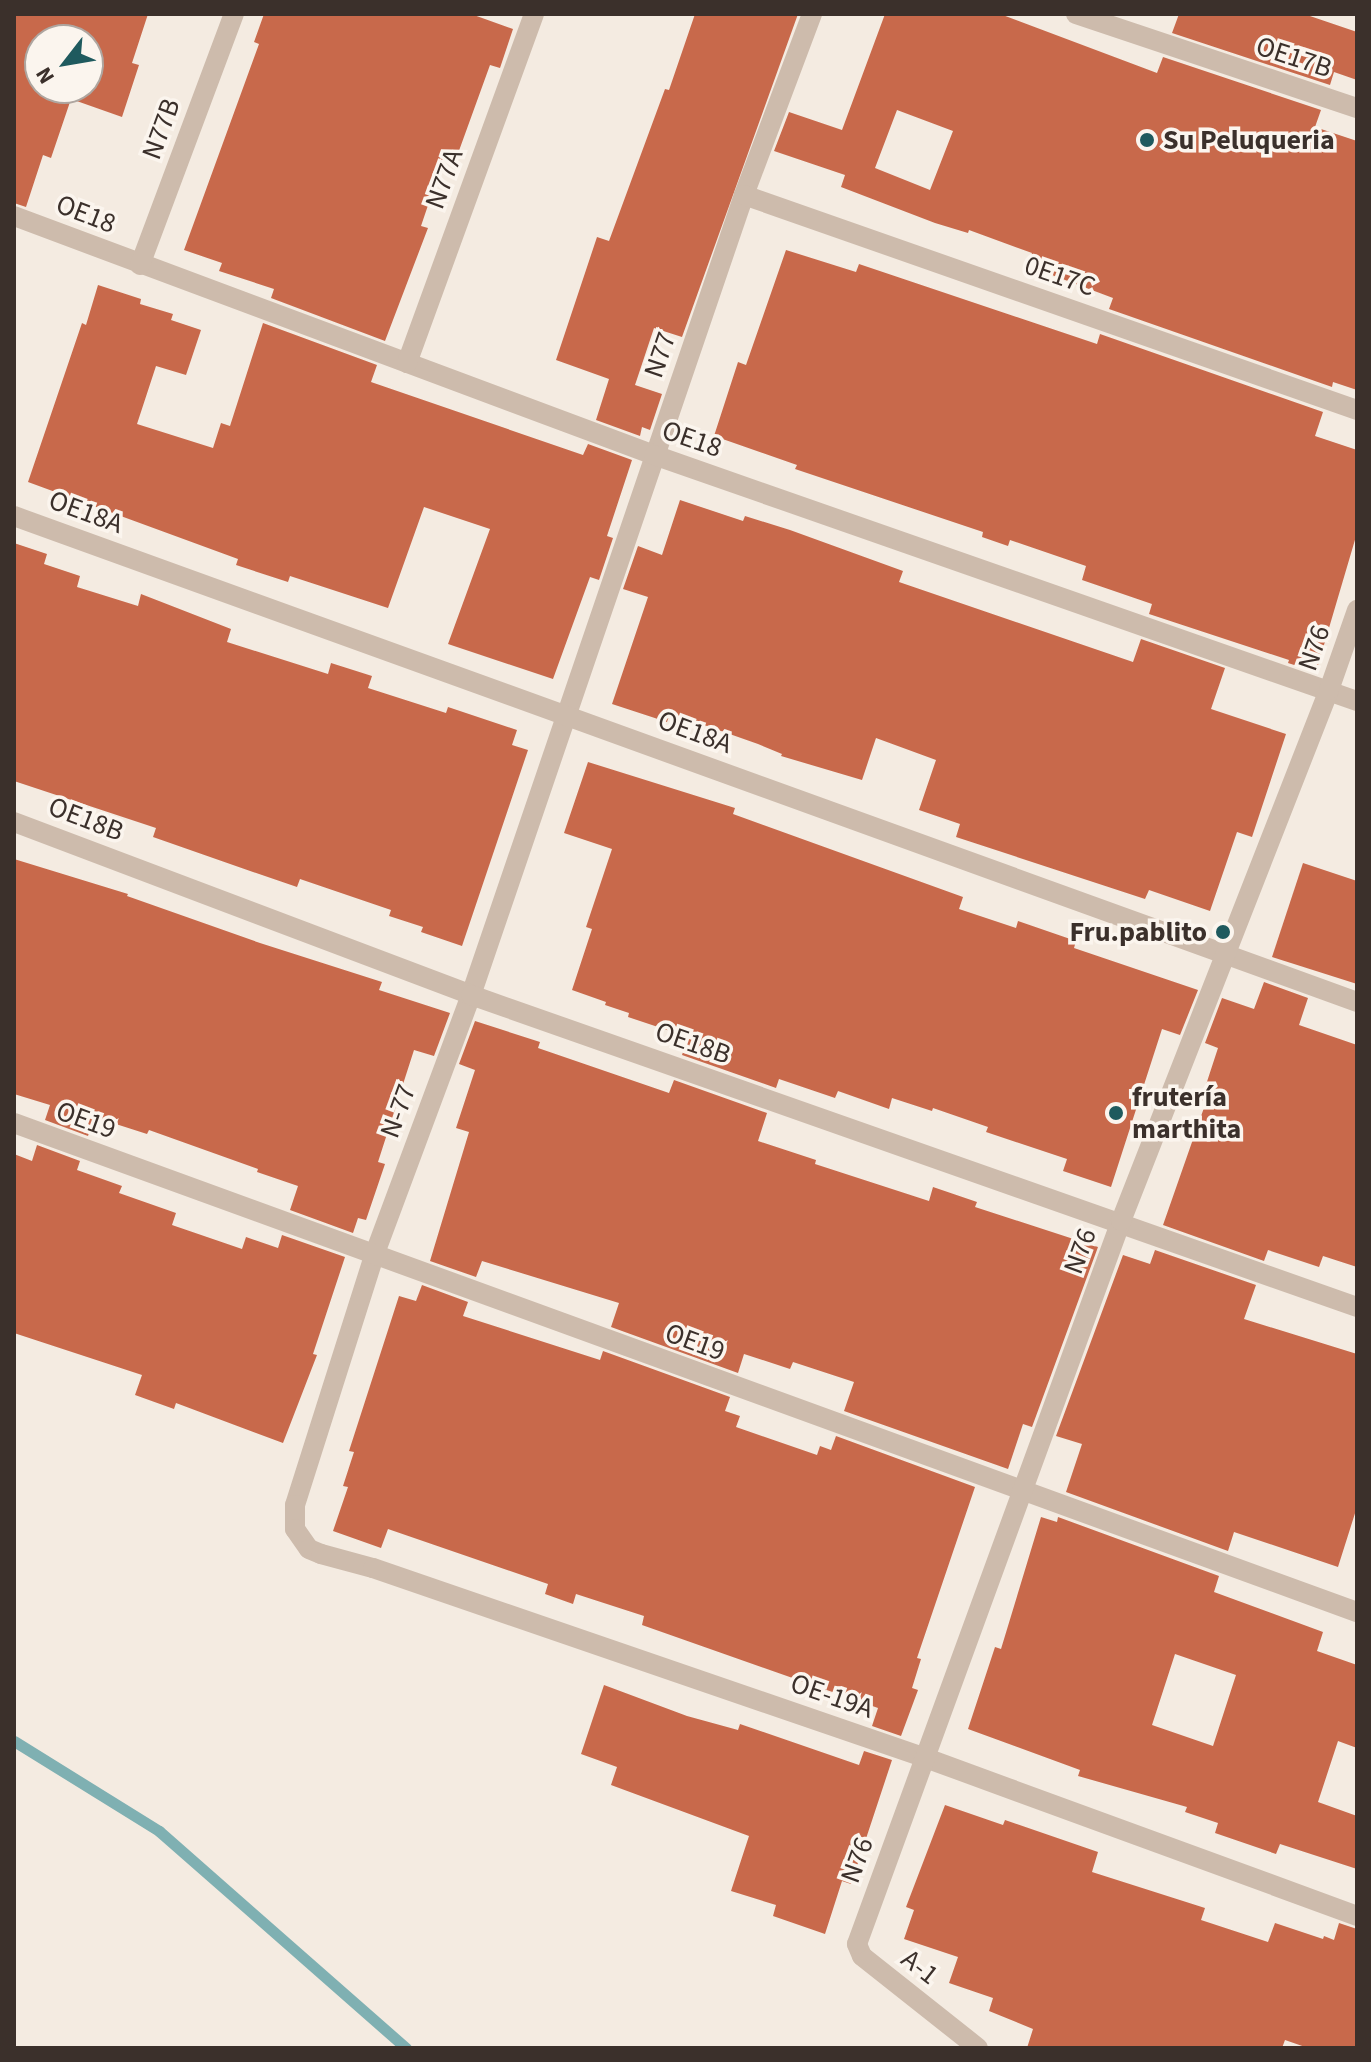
<!DOCTYPE html>
<meta charset="utf-8">
<style>
body{margin:0}
#map{position:relative;width:1371px;height:2062px;overflow:hidden;background:#f4ebe1;font-family:"Source Sans 3",sans-serif}
div>[style]{position:absolute}
[style*='--x']{left:calc(var(--x)*1px);top:calc(var(--y)*1px);width:calc(var(--w)*1px);rotate:calc(var(--a)*1deg)}
.stream>*{height:11px;margin:-5.5px;padding:0 5.5px;transform-origin:5.5px;border-radius:5.5px;background:#7fb0b2}
.building>*{inset:0;background:#c8694b}
.street>*{height:20px;margin:-10px;padding:0 10px;transform-origin:10px;border-radius:10px;background:#cdbbac}
.dots>*{width:22px;height:22px;translate:-50% -50%;box-sizing:border-box;border:4px solid #fbf5ee;border-radius:50%}
span{translate:-50% -50%;white-space:nowrap;text-align:center;line-height:1.15;-webkit-text-stroke:7px #fbf5ee;paint-order:stroke}
.street-label{font-size:28px;color:#3b302b}
.poi-label{font-size:28px;color:#3b302b;font-weight:700}
.left{translate:0 -50%;text-align:left}
.right{translate:-100% -50%;text-align:right}
.frame{position:absolute;inset:0;border:16px solid #3b302b;pointer-events:none}
.north{position:absolute;left:24px;top:24px;width:80px;height:80px;box-sizing:border-box;background:#fbf5ee;border:2px solid #aea6a0;border-radius:50%;rotate:239deg;font-size:22px;font-weight:700;line-height:32px;text-align:center;color:#3b302b}
.north::after{content:'';display:block;margin:auto;width:28px;height:36px;background:#1f5a5e;clip-path:polygon(50% 0,100% 100%,50% 72%,0 100%)}
</style>
<div id="map">
<div class="stream">
<i style="--x:14;--y:1741;--w:171;--a:31.8"></i>
<i style="--x:159;--y:1831;--w:329;--a:41.3"></i>
</div>
<div class="building">
<i style="clip-path:polygon(evenodd,14px 14px,148px 14px,132px 63px,139px 65px,122px 117px,71px 99px,51px 158px,43px 155px,26px 207px,14px 203px,14px 14px,40px 40px,88px 40px,88px 88px,40px 88px,40px 40px)"></i>
<i style="clip-path:polygon(264px 14px,471px 14px,513px 29px,500px 68px,490px 65px,456px 159px,445px 155px,421px 226px,428px 228px,385px 341px,271px 298px,274px 289px,219px 271px,222px 263px,184px 250px,259px 44px,254px 42px)"></i>
<i style="clip-path:polygon(695px 14px,798px 14px,682px 337px,654px 328px,635px 385px,662px 394px,650px 430px,642px 427px,640px 436px,596px 420px,609px 379px,556px 360px,597px 237px,609px 241px,665px 89px,669px 90px)"></i>
<i style="clip-path:polygon(evenodd,885px 14px,1000px 14px,1157px 73px,1163px 57px,1321px 110px,1315px 127px,1357px 141px,1357px 390px,1333px 382px,1332px 387px,1109px 309px,1113px 298px,1028px 266px,1032px 253px,969px 230px,968px 233px,935px 223px,841px 187px,845px 175px,774px 151px,789px 112px,842px 130px,885px 14px,897px 110px,953px 131px,930px 190px,875px 168px,897px 110px)"></i>
<i style="clip-path:polygon(1179px 14px,1304px 14px,1357px 32px,1357px 80px,1334px 72px,1330px 85px,1172px 33px)"></i>
<i style="clip-path:polygon(786px 250px,856px 272px,859px 264px,1097px 344px,1100px 334px,1323px 412px,1315px 436px,1357px 450px,1357px 533px,1316px 672px,1288px 663px,1289px 660px,1149px 614px,1152px 604px,1082px 580px,1086px 566px,1010px 540px,1008px 546px,982px 537px,983px 532px,795px 469px,797px 465px,714px 436px,738px 362px,746px 365px)"></i>
<i style="clip-path:polygon(98px 285px,141px 299px,140px 304px,173px 314px,171px 320px,201px 330px,186px 375px,156px 366px,137px 424px,213px 448px,221px 423px,230px 426px,263px 323px,377px 365px,371px 382px,583px 455px,588px 444px,632px 460px,607px 536px,613px 538px,599px 580px,590px 577px,553px 679px,448px 644px,490px 529px,424px 507px,388px 608px,290px 576px,288px 582px,236px 565px,238px 559px,28px 482px,82px 323px,86px 325px)"></i>
<i style="clip-path:polygon(680px 500px,743px 521px,745px 516px,790px 530px,903px 571px,899px 582px,1133px 662px,1141px 639px,1225px 668px,1211px 709px,1286px 734px,1252px 837px,1237px 832px,1210px 911px,1149px 890px,1145px 899px,956px 837px,960px 824px,919px 810px,936px 760px,876px 738px,862px 780px,781px 756px,782px 754px,758px 744px,670px 713px,667px 722px,612px 704px,648px 597px,623px 589px,638px 546px,662px 555px)"></i>
<i style="clip-path:polygon(14px 543px,47px 554px,44px 564px,80px 576px,77px 587px,138px 606px,141px 594px,231px 629px,227px 642px,328px 674px,331px 663px,372px 676px,368px 688px,446px 713px,448px 707px,517px 730px,512px 745px,528px 750px,462px 946px,421px 932px,423px 927px,389px 916px,391px 910px,300px 879px,297px 887px,253px 872px,153px 837px,156px 828px,14px 781px)"></i>
<i style="clip-path:polygon(588px 762px,735px 808px,733px 814px,963px 897px,959px 909px,1016px 928px,1018px 921px,1076px 941px,1074px 948px,1198px 990px,1180px 1035px,1162px 1029px,1111px 1187px,1063px 1171px,1067px 1159px,986px 1132px,988px 1127px,933px 1108px,932px 1111px,892px 1098px,889px 1109px,838px 1091px,835px 1098px,779px 1079px,776px 1088px,682px 1055px,688px 1037px,628px 1017px,629px 1013px,605px 1005px,606px 1002px,572px 990px,592px 929px,586px 927px,612px 849px,564px 833px)"></i>
<i style="clip-path:polygon(14px 859px,128px 894px,127px 896px,260px 943px,382px 982px,379px 990px,450px 1013px,434px 1056px,414px 1050px,378px 1162px,385px 1164px,366px 1220px,358px 1218px,353px 1233px,290px 1210px,298px 1186px,257px 1172px,258px 1169px,149px 1130px,147px 1134px,94px 1117px,88px 1136px,45px 1120px,50px 1105px,14px 1094px)"></i>
<i style="clip-path:polygon(1303px 863px,1357px 881px,1357px 984px,1272px 957px)"></i>
<i style="clip-path:polygon(1264px 982px,1308px 998px,1299px 1025px,1357px 1045px,1357px 1267px,1323px 1256px,1319px 1267px,1268px 1250px,1264px 1261px,1163px 1225px,1206px 1102px,1201px 1100px,1218px 1048px,1205px 1043px,1222px 998px,1254px 1009px)"></i>
<i style="clip-path:polygon(475px 1021px,540px 1042px,538px 1048px,669px 1093px,674px 1080px,767px 1113px,758px 1141px,816px 1160px,815px 1164px,929px 1201px,933px 1187px,977px 1202px,975px 1207px,1098px 1247px,1032px 1427px,1023px 1424px,1008px 1469px,844px 1411px,854px 1382px,793px 1362px,790px 1369px,744px 1354px,738px 1373px,611px 1327px,619px 1303px,482px 1261px,476px 1277px,430px 1261px,469px 1132px,456px 1128px,475px 1070px,459px 1064px)"></i>
<i style="clip-path:polygon(37px 1145px,80px 1161px,77px 1170px,122px 1186px,119px 1193px,176px 1213px,172px 1225px,242px 1249px,246px 1237px,278px 1248px,282px 1235px,345px 1257px,313px 1354px,317px 1355px,283px 1443px,176px 1403px,174px 1409px,135px 1395px,142px 1375px,14px 1333px,14px 1154px,32px 1161px)"></i>
<i style="clip-path:polygon(1155px 1250px,1256px 1285px,1244px 1319px,1357px 1354px,1357px 1507px,1338px 1567px,1234px 1532px,1228px 1551px,1066px 1492px,1082px 1444px,1056px 1436px,1123px 1255px,1150px 1264px)"></i>
<i style="clip-path:polygon(422px 1285px,468px 1302px,463px 1316px,600px 1360px,603px 1351px,730px 1397px,725px 1411px,740px 1416px,736px 1427px,817px 1455px,820px 1446px,831px 1450px,836px 1436px,975px 1487px,917px 1658px,921px 1659px,912px 1688px,918px 1690px,901px 1736px,872px 1726px,878px 1708px,642px 1625px,644px 1616px,576px 1594px,573px 1604px,545px 1594px,548px 1584px,388px 1529px,381px 1548px,333px 1531px,348px 1487px,343px 1486px,354px 1452px,349px 1451px,399px 1296px,416px 1301px)"></i>
<i style="clip-path:polygon(evenodd,1041px 1517px,1057px 1522px,1058px 1517px,1219px 1576px,1214px 1592px,1323px 1632px,1317px 1651px,1357px 1665px,1357px 1748px,1338px 1741px,1318px 1802px,1357px 1816px,1357px 1869px,1280px 1844px,1276px 1854px,1215px 1833px,1218px 1823px,1185px 1812px,1187px 1807px,1078px 1776px,1080px 1770px,968px 1729px,995px 1647px,1001px 1649px,1041px 1517px,1175px 1654px,1236px 1675px,1213px 1746px,1152px 1725px,1175px 1654px)"></i>
<i style="clip-path:polygon(604px 1685px,687px 1716px,738px 1730px,740px 1724px,859px 1765px,864px 1751px,892px 1760px,851px 1884px,842px 1881px,825px 1934px,773px 1916px,776px 1905px,731px 1891px,749px 1836px,611px 1785px,617px 1767px,581px 1754px)"></i>
<i style="clip-path:polygon(945px 1805px,1003px 1825px,1005px 1820px,1098px 1852px,1092px 1872px,1205px 1908px,1201px 1920px,1268px 1942px,1275px 1923px,1323px 1939px,1324px 1936px,1334px 1940px,1339px 1923px,1357px 1929px,1357px 2048px,1308px 2048px,1285px 2040px,1282px 2048px,1027px 2048px,1033px 2029px,989px 2011px,993px 1998px,949px 1983px,958px 1957px,904px 1939px,914px 1910px,906px 1907px)"></i>
</div>
<div class="street">
<i style="--x:812;--y:14;--w:193;--a:110.6"></i>
<i style="--x:744;--y:195;--w:845;--a:108.84"></i>
<i style="--x:471;--y:995;--w:278;--a:110.4"></i>
<i style="--x:374;--y:1256;--w:261;--a:107.6"></i>
<i style="--x:295;--y:1505;--w:24;--a:90"></i>
<i style="--x:295;--y:1529;--w:24;--a:55"></i>
<i style="--x:309;--y:1549;--w:13;--a:23"></i>
<i style="--x:321;--y:1554;--w:54;--a:15.1"></i>
<i style="--x:373;--y:1568;--w:582;--a:18.96"></i>
<i style="--x:923;--y:1757;--w:462;--a:20.1"></i>
<i style="--x:1076;--y:14;--w:296;--a:18.5"></i>
<i style="--x:744;--y:195;--w:650;--a:19.33"></i>
<i style="--x:14;--y:216;--w:683;--a:20.48"></i>
<i style="--x:654;--y:455;--w:745;--a:19.29"></i>
<i style="--x:140;--y:265;--w:268;--a:-69.5"></i>
<i style="--x:407;--y:363;--w:371;--a:-70"></i>
<i style="--x:14;--y:516;--w:1428;--a:19.89"></i>
<i style="--x:14;--y:822;--w:489;--a:20.7"></i>
<i style="--x:471;--y:995;--w:939;--a:19.4"></i>
<i style="--x:14;--y:1123;--w:1429;--a:20.01"></i>
<i style="--x:978;--y:2048;--w:148;--a:-141.6"></i>
<i style="--x:862;--y:1956;--w:13;--a:-113"></i>
<i style="--x:857;--y:1944;--w:770;--a:-69.94"></i>
<i style="--x:1121;--y:1221;--w:570;--a:-68.61"></i>
<i style="--x:1329;--y:690;--w:85;--a:-70.7"></i>
</div>
<div class="dots">
<i style="left:1147px;top:140px;background:#1f5a5e"></i>
<i style="left:1223px;top:932px;background:#1f5a5e"></i>
<i style="left:1116px;top:1113px;background:#1f5a5e"></i>
</div>
<div class="street-label">
<span style="left:1294px;top:57px;rotate:18deg">OE17B</span>
<span style="left:161px;top:129px;rotate:-70deg">N77B</span>
<span style="left:444px;top:179px;rotate:-70deg">N77A</span>
<span style="left:86px;top:214px;rotate:21deg">OE18</span>
<span style="left:1060px;top:276px;rotate:19deg">0E17C</span>
<span style="left:660px;top:355px;rotate:-71deg">N77</span>
<span style="left:692px;top:439px;rotate:19deg">OE18</span>
<span style="left:86px;top:512px;rotate:20deg">OE18A</span>
<span style="left:1314px;top:648px;rotate:-71deg">N76</span>
<span style="left:695px;top:732px;rotate:20deg">OE18A</span>
<span style="left:86px;top:819px;rotate:21deg">OE18B</span>
<span style="left:693px;top:1043px;rotate:19deg">OE18B</span>
<span style="left:398px;top:1111px;rotate:-70deg">N-77</span>
<span style="left:86px;top:1120px;rotate:20deg">OE19</span>
<span style="left:1080px;top:1251px;rotate:-70deg">N76</span>
<span style="left:695px;top:1342px;rotate:20deg">OE19</span>
<span style="left:832px;top:1696px;rotate:19deg">OE-19A</span>
<span style="left:857px;top:1860px;rotate:-70deg">N76</span>
<span style="left:920px;top:1967px;rotate:38deg">A-1</span>
</div>
<div class="poi-label">
<span class="left" style="left:1163px;top:140px">Su Peluqueria</span>
<span class="right" style="left:1207px;top:932px">Fru.pablito</span>
<span class="left" style="left:1132px;top:1113px">frutería<br>marthita</span>
</div>
<div class="frame"></div>
<div class="north">N</div>
</div>
